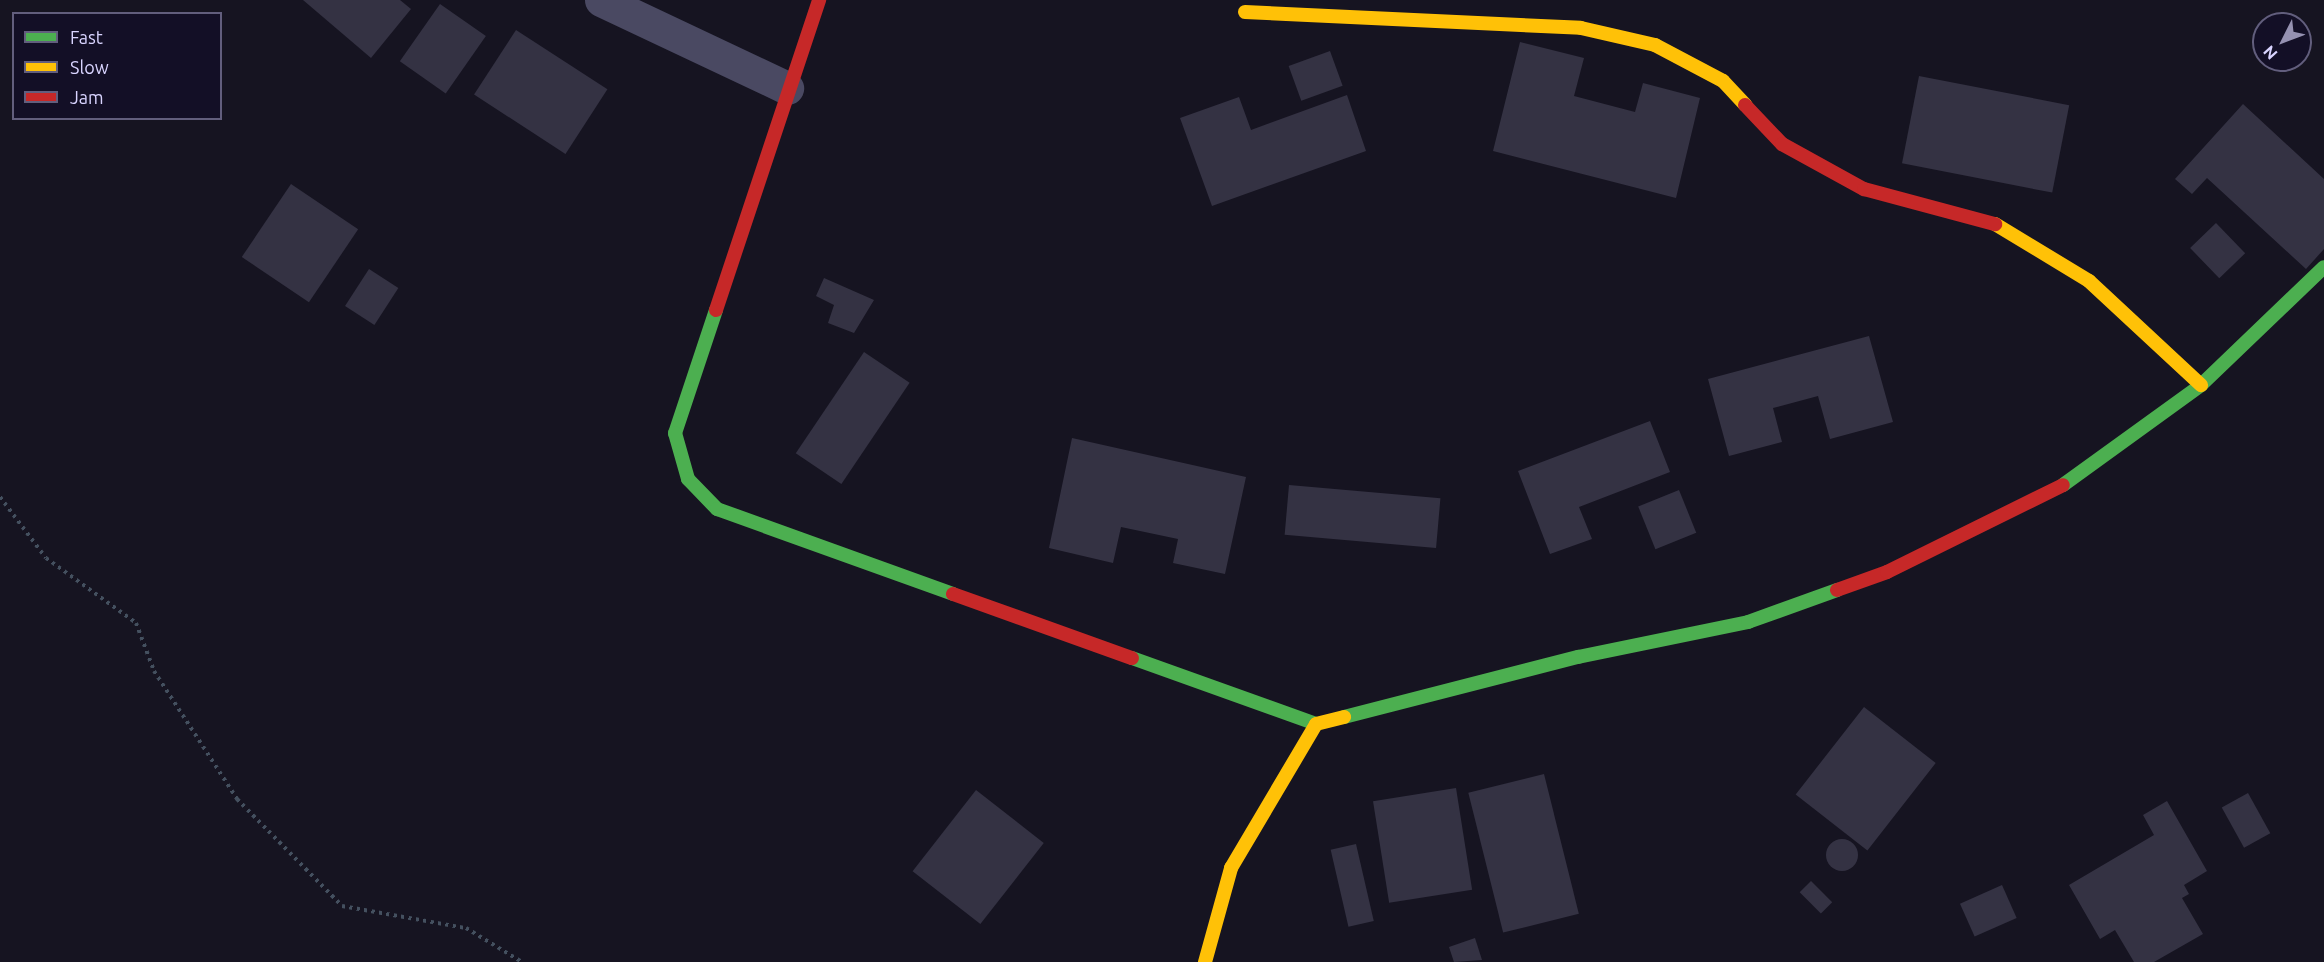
<!DOCTYPE html>
<style>
body{margin:0}
#map{position:relative;width:2324px;height:962px;overflow:hidden;background:#161421;font-family:Ubuntu,sans-serif}
div>[style]{position:absolute}
[style*='--x']{left:calc(var(--x)*1px);top:calc(var(--y)*1px);width:calc(var(--w)*1px);rotate:calc(var(--a)*1deg)}
.building>*{inset:0;background:#343243;transform-origin:0 0}
.round{border-radius:50%}
.path>*{height:4px;margin-top:-2px;transform-origin:0;background:repeating-linear-gradient(90deg,#44505f 0 3px,transparent 0 7.5px)}
.street>*{height:33px;margin:-16.5px;padding:0 16.5px;transform-origin:16.5px;border-radius:16.5px;background:#4a4962}
.fast>*{height:14px;margin:-7px;padding:0 7px;transform-origin:7px;border-radius:7px;background:#4caf50}
.slow>*{height:14px;margin:-7px;padding:0 7px;transform-origin:7px;border-radius:7px;background:#ffc107}
.jam>*{height:14px;margin:-7px;padding:0 7px;transform-origin:7px;border-radius:7px;background:#c62828}
span{translate:-50% -50%;white-space:nowrap;text-align:center;line-height:1.15;-webkit-text-stroke:6px #130f26;paint-order:stroke}
.legend{position:absolute;left:12px;top:12px;width:210px;height:108px;box-sizing:border-box;background:#130f26;border:2px solid #625e7d;margin:0;padding:8px 10px;list-style:none;font-size:18px;color:#d9d4ff}
.legend li{display:flex;align-items:center;gap:12px;height:30px}
.legend b{width:30px;border:2px solid #625e7d}
.north{position:absolute;left:2252px;top:12px;width:60px;height:60px;box-sizing:border-box;background:#130f26;border:2px solid #625e7d;border-radius:50%;rotate:228deg;font-size:16px;font-weight:700;line-height:24px;text-align:center;color:#d9d4ff}
.north::after{content:'';display:block;margin:auto;width:21px;height:27px;background:#9591b1;clip-path:polygon(50% 0,100% 100%,50% 72%,0 100%)}
</style>
<div id="map">
<div class="building">
<i style="clip-path:polygon(303px 0,400px 0,411px 9px,371px 58px)"></i>
<i style="left:440px;top:4px;width:56px;height:70px;rotate:35deg"></i>
<i style="left:516px;top:30px;width:109px;height:77px;rotate:33deg"></i>
<i style="clip-path:polygon(1520px 42px,1584px 58px,1574px 96px,1635px 112px,1643px 83px,1700px 98px,1676px 198px,1493px 151px)"></i>
<i style="left:1330px;top:51px;width:37px;height:44px;rotate:70deg"></i>
<i style="left:1919px;top:76px;width:153px;height:89px;rotate:11deg"></i>
<i style="clip-path:polygon(1347px 95px,1366px 151px,1212px 206px,1180px 118px,1239px 97px,1251px 130px)"></i>
<i style="clip-path:polygon(2243px 104px,2324px 179px,2324px 249px,2306px 269px,2207px 178px,2192px 194px,2175px 179px)"></i>
<i style="left:291px;top:184px;width:81px;height:88px;rotate:34deg"></i>
<i style="left:2216px;top:223px;width:42px;height:36px;rotate:46deg"></i>
<i style="left:369px;top:269px;width:35px;height:44px;rotate:33deg"></i>
<i style="clip-path:polygon(824px 278px,874px 300px,854px 333px,828px 323px,834px 305px,816px 296px)"></i>
<i style="clip-path:polygon(1869px 336px,1893px 422px,1830px 439px,1818px 396px,1773px 408px,1782px 442px,1729px 456px,1708px 379px)"></i>
<i style="left:864px;top:352px;width:55px;height:122px;rotate:34deg"></i>
<i style="clip-path:polygon(1650px 421px,1670px 472px,1579px 507px,1592px 539px,1550px 554px,1518px 471px)"></i>
<i style="clip-path:polygon(1072px 438px,1246px 477px,1225px 574px,1173px 563px,1178px 539px,1121px 527px,1113px 563px,1049px 548px)"></i>
<i style="left:1289px;top:485px;width:152px;height:50px;rotate:5deg"></i>
<i style="left:1679px;top:490px;width:46px;height:44px;rotate:68deg"></i>
<i style="left:1864px;top:707px;width:91px;height:111px;rotate:38deg"></i>
<i style="left:1544px;top:774px;width:144px;height:78px;rotate:76deg"></i>
<i style="left:1456px;top:788px;width:103px;height:84px;rotate:81deg"></i>
<i style="left:976px;top:790px;width:86px;height:103px;rotate:38deg"></i>
<i style="left:2248px;top:793px;width:46px;height:30px;rotate:61deg"></i>
<i style="clip-path:polygon(2167px 801px,2207px 871px,2184px 885px,2189px 894px,2182px 898px,2203px 934px,2154px 962px,2134px 962px,2115px 930px,2100px 939px,2069px 885px,2154px 835px,2143px 815px)"></i>
<i class="round" style="left:1826px;top:839px;width:32px;height:32px"></i>
<i style="left:1356px;top:844px;width:79px;height:26px;rotate:77deg"></i>
<i style="left:1811px;top:881px;width:30px;height:16px;rotate:45deg"></i>
<i style="left:2002px;top:885px;width:36px;height:46px;rotate:66deg"></i>
<i style="clip-path:polygon(1475px 938px,1482px 960px,1454px 962px,1449px 947px)"></i>
</div>
<div class="path">
<i style="--x:0;--y:497;--w:76;--a:53"></i>
<i style="--x:46;--y:558;--w:111;--a:35.8"></i>
<i style="--x:136;--y:623;--w:51;--a:69.4"></i>
<i style="--x:154;--y:671;--w:153;--a:57"></i>
<i style="--x:237;--y:799;--w:150;--a:45.5"></i>
<i style="--x:342;--y:906;--w:126;--a:10.1"></i>
<i style="--x:466;--y:928;--w:66;--a:31.3"></i>
</div>
<div class="street">
<i style="--x:601;--y:0;--w:206;--a:25.3"></i>
</div>
<div class="fast">
<i style="--x:716;--y:310;--w:130;--a:108.4"></i>
<i style="--x:675;--y:433;--w:48;--a:74.2"></i>
<i style="--x:688;--y:479;--w:42;--a:46"></i>
<i style="--x:717;--y:509;--w:251;--a:19.8"></i>
<i style="--x:2063;--y:485;--w:170;--a:-35.9"></i>
<i style="--x:2201;--y:385;--w:170;--a:-43.8"></i>
<i style="--x:1132;--y:658;--w:195;--a:19.7"></i>
<i style="--x:1344;--y:717;--w:242;--a:-14.4"></i>
<i style="--x:1578;--y:657;--w:174;--a:-11.6"></i>
<i style="--x:1748;--y:622;--w:95;--a:-19.8"></i>
</div>
<div class="slow">
<i style="--x:1245;--y:12;--w:336;--a:2.7"></i>
<i style="--x:1581;--y:28;--w:76;--a:12.9"></i>
<i style="--x:1655;--y:45;--w:77;--a:27.9"></i>
<i style="--x:1723;--y:81;--w:33;--a:47"></i>
<i style="--x:1995;--y:224;--w:110;--a:31.2"></i>
<i style="--x:2089;--y:281;--w:153;--a:42.9"></i>
<i style="--x:1205;--y:962;--w:98;--a:-74.5"></i>
<i style="--x:1231;--y:868;--w:167;--a:-59.4"></i>
<i style="--x:1316;--y:724;--w:29;--a:-14"></i>
</div>
<div class="jam">
<i style="--x:1745;--y:105;--w:54;--a:46.5"></i>
<i style="--x:1782;--y:144;--w:94;--a:28.8"></i>
<i style="--x:1864;--y:189;--w:136;--a:15"></i>
<i style="--x:716;--y:310;--w:327;--a:-71.6"></i>
<i style="--x:1837;--y:590;--w:53;--a:-19.8"></i>
<i style="--x:1887;--y:572;--w:196;--a:-26.3"></i>
<i style="--x:953;--y:594;--w:190;--a:19.7"></i>
</div>
<ul class="legend">
<li><b style="height:8px;background:#4caf50"></b>Fast</li>
<li><b style="height:8px;background:#ffc107"></b>Slow</li>
<li><b style="height:8px;background:#c62828"></b>Jam</li>
</ul>
<div class="north">N</div>
</div>
